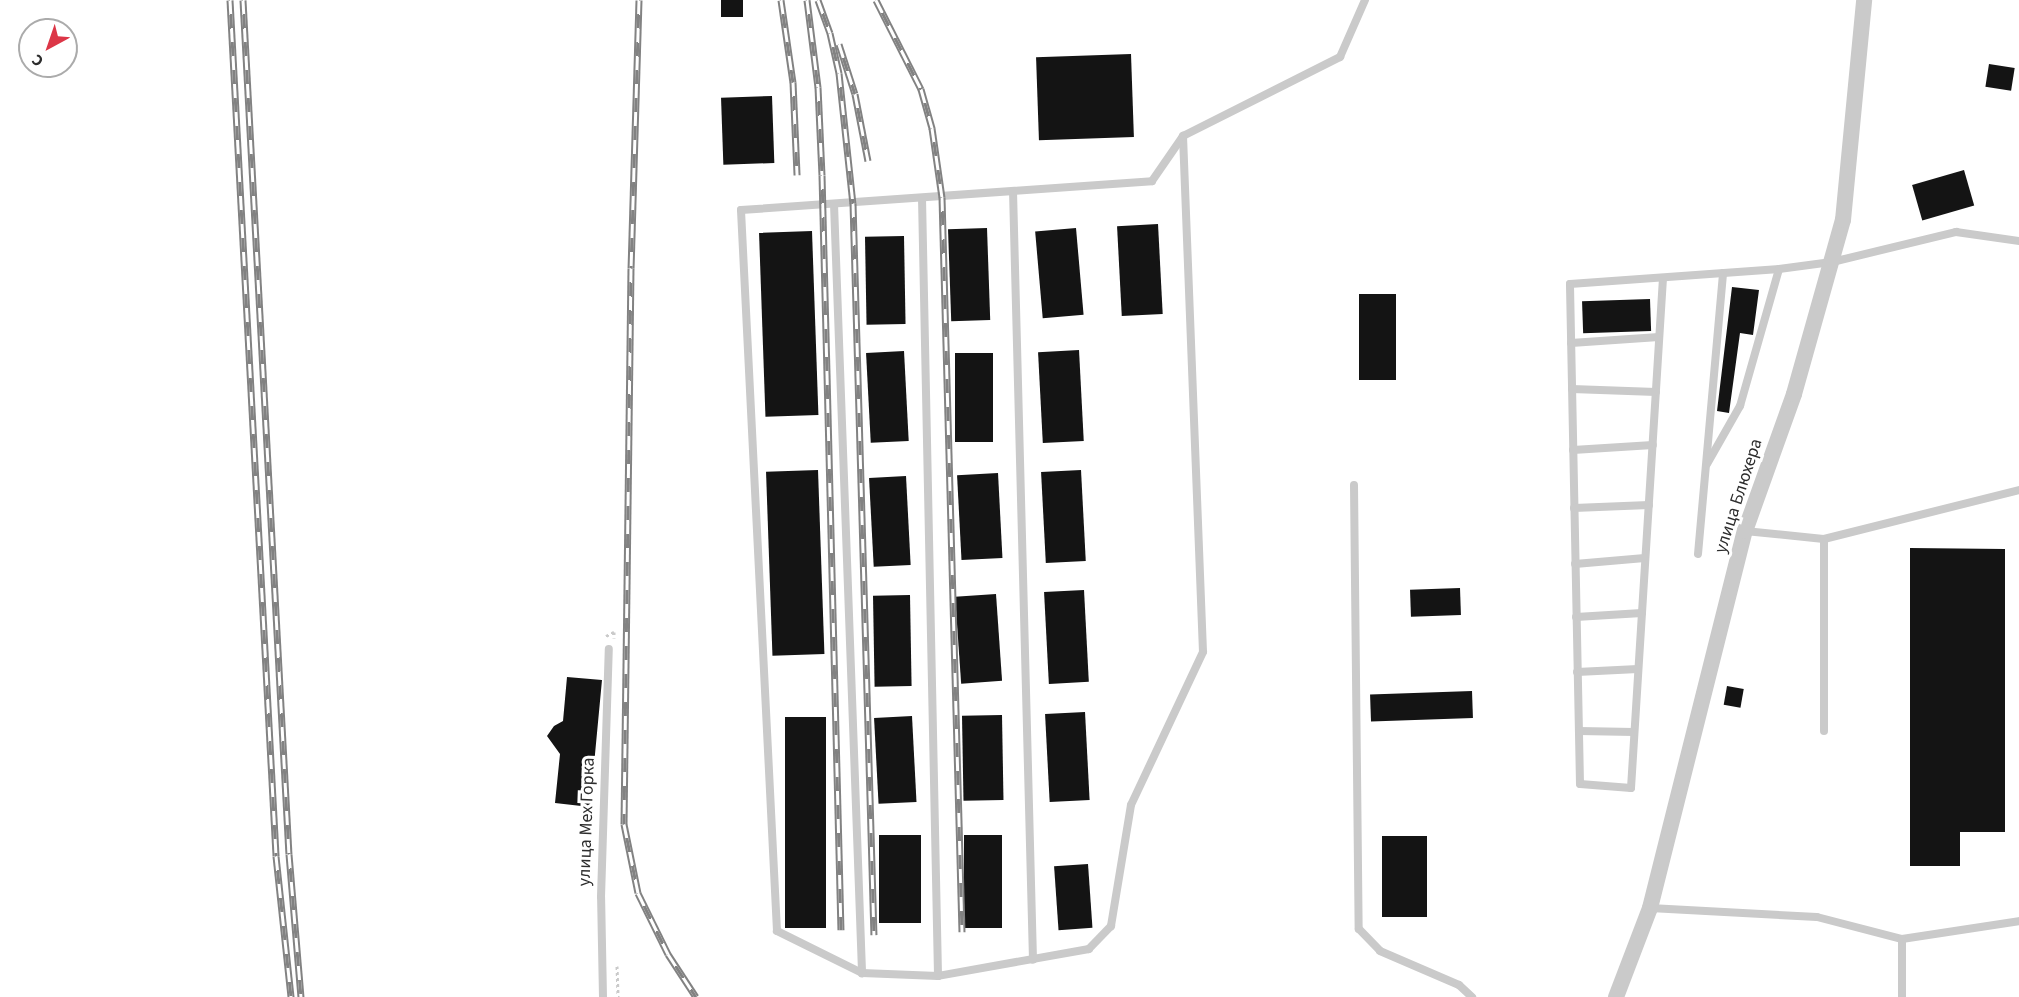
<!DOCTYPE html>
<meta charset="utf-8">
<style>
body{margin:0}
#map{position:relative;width:2019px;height:997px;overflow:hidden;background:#fff;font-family:"Source Sans 3",sans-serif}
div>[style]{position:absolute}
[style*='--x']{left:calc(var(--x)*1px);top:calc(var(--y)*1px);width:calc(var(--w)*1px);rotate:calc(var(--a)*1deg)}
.building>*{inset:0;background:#141414;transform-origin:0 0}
.path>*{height:3px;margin-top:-1.5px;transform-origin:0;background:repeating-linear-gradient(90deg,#cacaca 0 3px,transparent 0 6px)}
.service>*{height:8px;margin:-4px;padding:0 4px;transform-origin:4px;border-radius:4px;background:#cacaca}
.minor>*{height:16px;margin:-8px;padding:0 8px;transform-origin:8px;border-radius:8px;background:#cacaca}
.rail>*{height:7px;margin-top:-3.5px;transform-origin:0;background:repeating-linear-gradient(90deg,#fff 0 14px,#828282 0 28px);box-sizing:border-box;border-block:2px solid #828282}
span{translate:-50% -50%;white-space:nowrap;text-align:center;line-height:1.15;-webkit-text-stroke:6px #fff;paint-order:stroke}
.street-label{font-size:18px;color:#2d2d2d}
.north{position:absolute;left:18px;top:18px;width:60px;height:60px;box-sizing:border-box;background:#fff;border:2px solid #ababab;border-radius:50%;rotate:220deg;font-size:16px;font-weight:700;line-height:24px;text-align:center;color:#2d2d2d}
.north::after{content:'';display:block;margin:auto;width:21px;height:27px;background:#dc3647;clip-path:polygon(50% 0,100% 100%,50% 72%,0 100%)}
</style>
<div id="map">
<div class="building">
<i style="left:721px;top:0;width:22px;height:17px"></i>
<i style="left:1131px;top:54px;width:83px;height:95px;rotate:88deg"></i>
<i style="left:1989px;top:64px;width:26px;height:23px;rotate:9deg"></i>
<i style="left:772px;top:96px;width:67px;height:51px;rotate:88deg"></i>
<i style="left:1964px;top:170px;width:37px;height:54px;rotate:74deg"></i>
<i style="left:1158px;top:224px;width:90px;height:41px;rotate:87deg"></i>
<i style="left:987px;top:228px;width:92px;height:39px;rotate:88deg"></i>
<i style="left:1076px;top:228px;width:87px;height:41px;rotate:85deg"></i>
<i style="left:812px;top:231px;width:184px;height:53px;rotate:88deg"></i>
<i style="left:904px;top:236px;width:88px;height:39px;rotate:89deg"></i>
<i style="clip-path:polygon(1732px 287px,1759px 290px,1753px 335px,1740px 333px,1729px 413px,1717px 411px)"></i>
<i style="left:1359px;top:294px;width:37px;height:86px"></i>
<i style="left:1650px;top:299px;width:32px;height:68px;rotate:88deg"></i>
<i style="left:1079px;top:350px;width:91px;height:41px;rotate:87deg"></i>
<i style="left:904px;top:351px;width:90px;height:38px;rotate:87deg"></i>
<i style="left:955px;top:353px;width:38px;height:89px"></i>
<i style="left:818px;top:470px;width:184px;height:52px;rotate:88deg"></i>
<i style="left:1081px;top:470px;width:91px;height:40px;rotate:87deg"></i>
<i style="left:998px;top:473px;width:85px;height:41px;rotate:87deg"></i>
<i style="left:906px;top:476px;width:89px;height:37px;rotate:87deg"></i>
<i style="clip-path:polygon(1910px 548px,2005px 549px,2005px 832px,1960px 832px,1960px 866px,1910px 866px)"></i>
<i style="left:1460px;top:588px;width:27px;height:50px;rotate:88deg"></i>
<i style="left:1084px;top:590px;width:92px;height:40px;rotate:87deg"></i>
<i style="left:996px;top:594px;width:87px;height:41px;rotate:86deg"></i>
<i style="left:910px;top:595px;width:91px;height:37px;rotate:89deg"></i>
<i style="clip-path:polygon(567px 677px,602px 680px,590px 807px,555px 803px,560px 754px,547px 736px,554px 726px,563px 721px)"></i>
<i style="left:1727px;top:686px;width:17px;height:19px;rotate:10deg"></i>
<i style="left:1472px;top:691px;width:27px;height:102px;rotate:88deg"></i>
<i style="left:1085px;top:712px;width:88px;height:40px;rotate:87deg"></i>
<i style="left:1002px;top:715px;width:85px;height:40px;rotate:89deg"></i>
<i style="left:912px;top:716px;width:86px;height:38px;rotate:87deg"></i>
<i style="left:785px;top:717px;width:41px;height:211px"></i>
<i style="left:879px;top:835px;width:42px;height:88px"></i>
<i style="left:964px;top:835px;width:38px;height:93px"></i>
<i style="left:1382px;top:836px;width:45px;height:81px"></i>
<i style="left:1088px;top:864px;width:64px;height:34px;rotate:86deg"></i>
</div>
<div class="path">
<i style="--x:606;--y:636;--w:9;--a:-27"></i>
<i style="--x:614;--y:632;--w:6;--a:90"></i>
<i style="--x:617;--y:966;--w:31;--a:88"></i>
</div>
<div class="service">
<i style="--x:1183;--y:136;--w:516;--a:87.78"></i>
<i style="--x:1203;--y:652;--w:169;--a:115.2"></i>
<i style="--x:1131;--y:805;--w:123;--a:99.4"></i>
<i style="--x:1111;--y:926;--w:32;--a:134"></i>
<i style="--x:1089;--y:949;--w:153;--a:169.9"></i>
<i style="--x:938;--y:976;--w:76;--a:-177.7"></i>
<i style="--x:862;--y:973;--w:95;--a:-153.7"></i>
<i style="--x:777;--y:931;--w:722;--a:-92.86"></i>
<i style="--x:741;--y:210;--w:412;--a:-4"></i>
<i style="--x:1152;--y:181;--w:55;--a:-55.4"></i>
<i style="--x:1183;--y:136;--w:176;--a:-26.7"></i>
<i style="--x:1340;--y:57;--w:62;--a:-66.3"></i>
<i style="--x:1013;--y:191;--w:769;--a:88.51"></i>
<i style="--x:922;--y:198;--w:778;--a:88.82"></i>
<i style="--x:834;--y:204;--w:770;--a:87.91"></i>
<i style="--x:1663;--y:278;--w:511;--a:93.59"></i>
<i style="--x:1631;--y:788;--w:51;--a:-175.5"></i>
<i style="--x:1580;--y:784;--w:500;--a:-91.15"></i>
<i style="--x:1570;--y:284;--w:210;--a:-4.1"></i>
<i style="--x:1779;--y:269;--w:53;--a:-7.5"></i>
<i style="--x:1832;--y:262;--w:128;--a:-13.6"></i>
<i style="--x:1956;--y:232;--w:64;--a:8.1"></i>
<i style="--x:1571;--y:343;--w:88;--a:-3.9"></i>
<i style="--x:1572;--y:389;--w:84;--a:2"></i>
<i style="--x:1573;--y:450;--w:80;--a:-3.6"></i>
<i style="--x:1707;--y:464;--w:67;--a:-60.4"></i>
<i style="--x:1740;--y:406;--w:142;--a:-74.1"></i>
<i style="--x:1354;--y:485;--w:444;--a:89.4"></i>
<i style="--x:1359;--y:929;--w:30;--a:46"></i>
<i style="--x:1380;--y:951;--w:86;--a:23.3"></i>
<i style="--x:1459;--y:985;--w:18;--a:43"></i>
<i style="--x:1574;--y:508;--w:75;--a:-2.3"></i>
<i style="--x:1745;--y:531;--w:79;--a:5.8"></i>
<i style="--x:1824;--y:539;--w:201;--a:-14.1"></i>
<i style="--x:1698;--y:554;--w:282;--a:-84.9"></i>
<i style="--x:1575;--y:564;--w:70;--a:-4.9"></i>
<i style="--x:1576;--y:617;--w:66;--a:-3.5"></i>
<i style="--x:1577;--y:672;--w:61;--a:-2.8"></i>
<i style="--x:1579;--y:731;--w:55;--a:1"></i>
<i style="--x:1824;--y:731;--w:192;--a:-90"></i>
<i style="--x:1650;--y:908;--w:167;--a:3.1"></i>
<i style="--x:1817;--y:917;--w:88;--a:14.5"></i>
<i style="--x:1902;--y:939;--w:118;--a:-8.7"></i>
<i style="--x:603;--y:997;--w:100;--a:-91.1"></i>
<i style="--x:601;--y:897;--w:248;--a:-88.2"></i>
<i style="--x:1902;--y:997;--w:58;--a:-90"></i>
</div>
<div class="minor">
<i style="--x:1616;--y:997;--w:95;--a:-69.1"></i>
<i style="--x:1650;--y:908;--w:389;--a:-75.9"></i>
<i style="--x:1745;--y:531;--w:145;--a:-70.3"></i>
<i style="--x:1794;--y:394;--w:181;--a:-74.3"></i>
<i style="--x:1843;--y:220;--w:221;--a:-84.5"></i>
</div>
<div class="rail">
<i style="--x:230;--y:0;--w:857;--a:86.92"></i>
<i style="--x:276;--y:856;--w:142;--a:83.9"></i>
<i style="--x:243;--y:0;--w:855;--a:86.92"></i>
<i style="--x:289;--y:854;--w:144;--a:85.2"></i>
<i style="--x:639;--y:0;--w:268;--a:91.7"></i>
<i style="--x:631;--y:268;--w:556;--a:90.72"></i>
<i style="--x:624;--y:824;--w:70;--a:78.5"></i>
<i style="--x:638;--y:893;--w:68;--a:63.8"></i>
<i style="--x:668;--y:954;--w:51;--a:56.9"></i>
<i style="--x:781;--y:0;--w:83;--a:81.7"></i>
<i style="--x:793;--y:82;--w:93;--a:87.5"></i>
<i style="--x:807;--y:0;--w:88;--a:82.8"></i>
<i style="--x:818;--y:87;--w:88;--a:87.4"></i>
<i style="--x:822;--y:175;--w:755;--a:88.56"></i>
<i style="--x:818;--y:0;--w:35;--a:70"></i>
<i style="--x:830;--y:33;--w:41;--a:77.3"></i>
<i style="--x:839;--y:73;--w:131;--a:83.9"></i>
<i style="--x:853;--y:203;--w:732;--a:88.36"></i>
<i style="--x:876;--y:0;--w:100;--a:63.2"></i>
<i style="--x:921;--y:89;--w:41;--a:74.2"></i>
<i style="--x:932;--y:128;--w:70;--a:81.8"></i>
<i style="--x:942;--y:197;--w:735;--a:88.44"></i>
<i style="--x:839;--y:44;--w:52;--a:72.3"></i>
<i style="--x:855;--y:94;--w:68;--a:79"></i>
</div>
<div class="street-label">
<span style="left:1739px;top:496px;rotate:-72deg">улица Блюхера</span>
<span style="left:587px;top:822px;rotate:-88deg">улица Мех Горка</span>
</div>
<div class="north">С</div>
</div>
